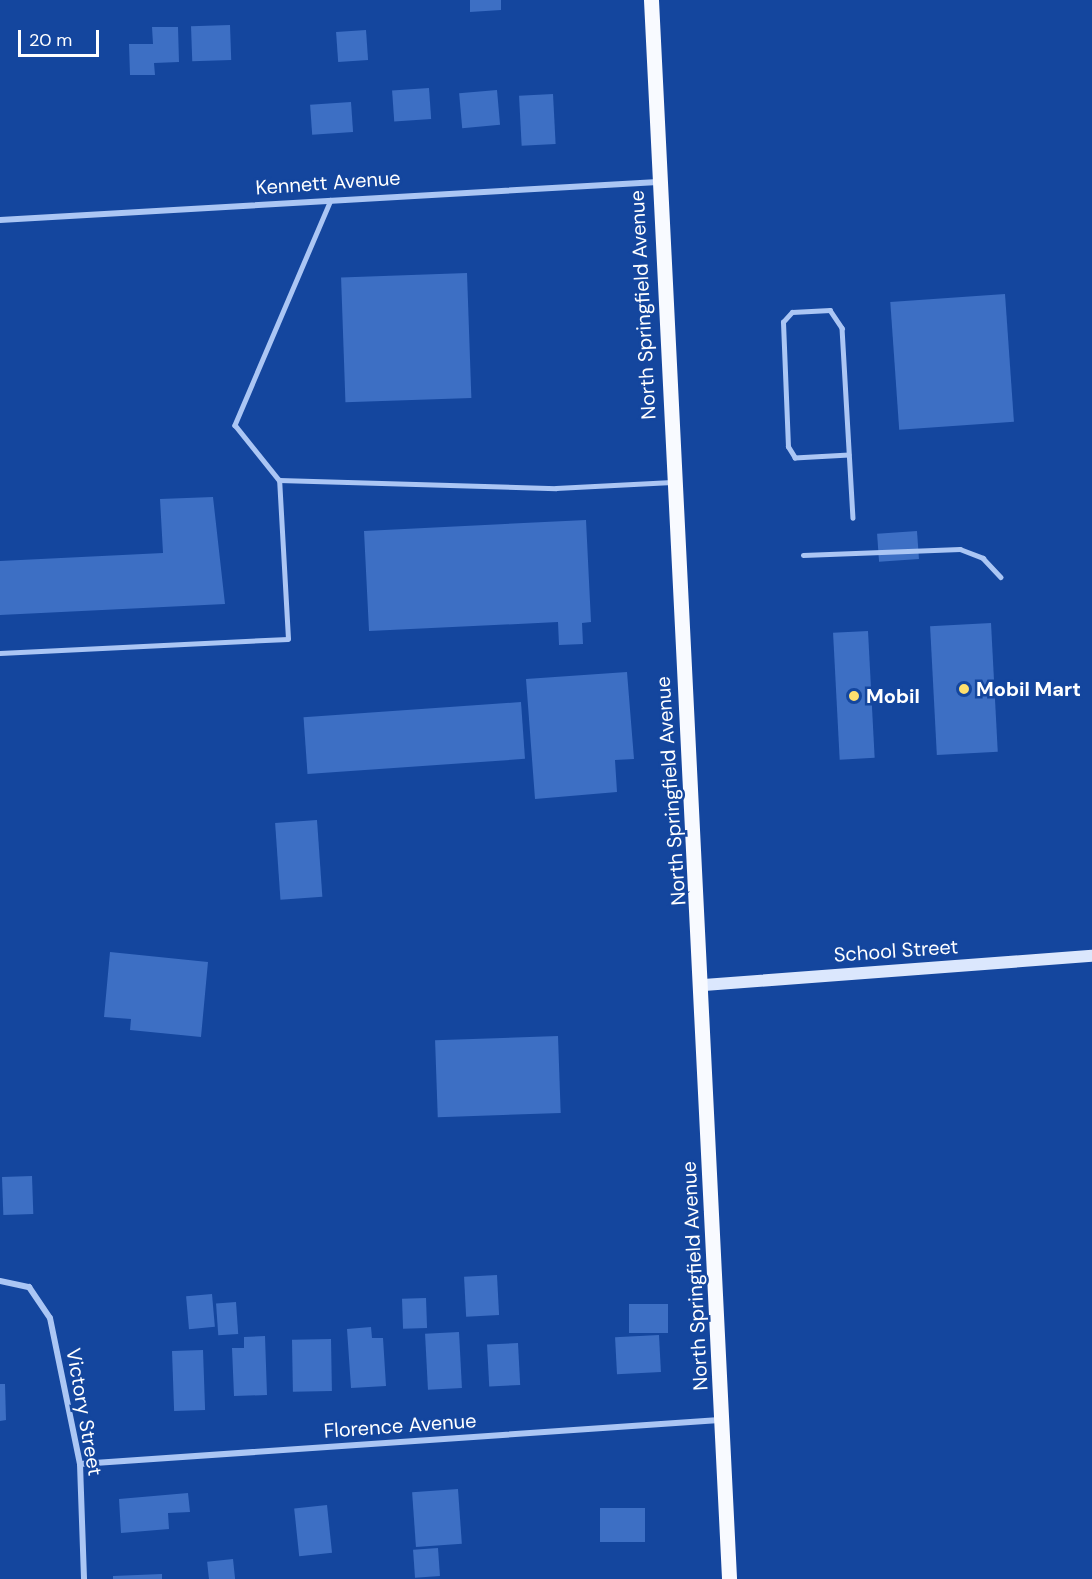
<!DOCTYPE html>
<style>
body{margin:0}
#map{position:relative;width:1092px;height:1579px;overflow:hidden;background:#14469e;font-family:"DM Sans",sans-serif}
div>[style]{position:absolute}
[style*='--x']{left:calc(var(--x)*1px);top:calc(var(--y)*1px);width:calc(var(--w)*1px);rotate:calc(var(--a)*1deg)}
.building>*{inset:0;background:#3d6fc4;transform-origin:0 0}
.service>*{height:4.5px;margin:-2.25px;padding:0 2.25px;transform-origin:2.25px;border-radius:2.25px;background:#abc6f4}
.minor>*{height:6px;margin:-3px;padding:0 3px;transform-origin:3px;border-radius:3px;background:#abc6f4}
.secondary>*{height:12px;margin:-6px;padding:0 6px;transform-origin:6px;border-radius:6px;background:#dbe7fd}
.primary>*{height:15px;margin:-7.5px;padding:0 7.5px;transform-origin:7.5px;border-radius:7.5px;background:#f8faff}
.dots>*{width:16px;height:16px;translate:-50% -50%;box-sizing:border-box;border:3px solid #14469e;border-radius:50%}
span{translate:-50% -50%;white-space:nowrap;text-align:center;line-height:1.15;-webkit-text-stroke:5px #14469e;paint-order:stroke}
.street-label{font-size:20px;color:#fff}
.poi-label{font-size:20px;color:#fff;font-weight:700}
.left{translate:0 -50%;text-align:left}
.scale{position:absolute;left:18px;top:30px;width:81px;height:27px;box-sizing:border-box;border:3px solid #fff;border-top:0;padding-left:8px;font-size:18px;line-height:21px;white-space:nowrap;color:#fff;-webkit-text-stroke:4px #14469e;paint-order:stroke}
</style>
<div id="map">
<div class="building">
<i style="clip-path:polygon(470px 0,501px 0,501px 10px,470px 12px)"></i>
<i style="left:230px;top:25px;width:35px;height:39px;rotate:88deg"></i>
<i style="clip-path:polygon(152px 27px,178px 27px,179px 62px,154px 63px,155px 75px,130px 75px,129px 44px,153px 44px)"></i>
<i style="left:366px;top:30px;width:30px;height:30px;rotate:86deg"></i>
<i style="left:429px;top:88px;width:31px;height:37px;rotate:86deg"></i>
<i style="left:497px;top:90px;width:35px;height:38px;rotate:85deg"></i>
<i style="left:553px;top:94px;width:50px;height:34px;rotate:87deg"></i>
<i style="left:351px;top:102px;width:30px;height:41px;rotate:86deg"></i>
<i style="left:467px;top:273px;width:125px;height:126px;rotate:88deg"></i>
<i style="left:1005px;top:294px;width:128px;height:115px;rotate:86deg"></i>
<i style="clip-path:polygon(213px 497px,225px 604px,0 615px,0 561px,163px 553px,160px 499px)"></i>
<i style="clip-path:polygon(586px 520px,591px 622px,582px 623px,583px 644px,559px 645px,558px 622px,369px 631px,364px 531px)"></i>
<i style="left:917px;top:531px;width:28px;height:40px;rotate:86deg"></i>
<i style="left:991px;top:623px;width:129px;height:61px;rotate:87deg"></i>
<i style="left:868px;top:631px;width:127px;height:35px;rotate:87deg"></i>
<i style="clip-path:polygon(627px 672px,634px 759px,615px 760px,617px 792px,535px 799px,526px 679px)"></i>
<i style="left:521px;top:702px;width:57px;height:218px;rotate:86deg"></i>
<i style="left:317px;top:820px;width:77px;height:42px;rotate:86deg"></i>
<i style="clip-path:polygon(110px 952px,208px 962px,201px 1037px,130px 1030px,131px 1019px,104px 1017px)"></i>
<i style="left:558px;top:1036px;width:77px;height:123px;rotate:88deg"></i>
<i style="left:32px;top:1176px;width:38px;height:30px;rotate:88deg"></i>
<i style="left:497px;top:1275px;width:40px;height:33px;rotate:87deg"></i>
<i style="left:212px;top:1294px;width:33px;height:26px;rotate:85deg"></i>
<i style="left:426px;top:1298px;width:30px;height:24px;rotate:88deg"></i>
<i style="left:236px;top:1302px;width:32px;height:20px;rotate:86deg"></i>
<i style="left:629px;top:1304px;width:39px;height:29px"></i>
<i style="clip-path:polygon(371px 1327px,372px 1338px,383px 1338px,386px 1386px,351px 1388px,347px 1329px)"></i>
<i style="left:459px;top:1332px;width:56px;height:34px;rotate:87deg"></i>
<i style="left:659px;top:1335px;width:37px;height:44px;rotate:87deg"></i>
<i style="clip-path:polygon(265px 1336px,267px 1395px,234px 1396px,232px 1348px,244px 1348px,244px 1337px)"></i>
<i style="left:331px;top:1339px;width:52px;height:39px;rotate:89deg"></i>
<i style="left:518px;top:1343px;width:42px;height:31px;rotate:87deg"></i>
<i style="left:203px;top:1350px;width:60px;height:31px;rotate:88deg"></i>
<i style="clip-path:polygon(0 1384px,5px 1384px,6px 1420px,0 1421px)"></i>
<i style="left:458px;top:1489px;width:55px;height:46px;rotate:86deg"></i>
<i style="clip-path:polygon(188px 1493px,190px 1512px,168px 1513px,169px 1529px,121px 1533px,119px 1499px)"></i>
<i style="left:327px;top:1505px;width:48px;height:33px;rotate:84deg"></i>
<i style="left:600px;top:1508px;width:45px;height:34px"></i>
<i style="left:438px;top:1548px;width:28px;height:25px;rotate:86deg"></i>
<i style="left:233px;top:1559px;width:20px;height:26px;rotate:84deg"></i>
<i style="clip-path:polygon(162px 1574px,162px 1579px,113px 1579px,113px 1576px)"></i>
</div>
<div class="service">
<i style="--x:331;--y:200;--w:245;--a:113.1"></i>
<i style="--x:235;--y:425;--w:70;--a:51.3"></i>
<i style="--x:279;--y:480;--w:277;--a:1.7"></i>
<i style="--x:556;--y:488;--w:116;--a:-3"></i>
<i style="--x:849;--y:455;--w:54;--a:176.8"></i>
<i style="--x:795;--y:458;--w:13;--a:-122"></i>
<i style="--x:788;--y:447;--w:125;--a:-92.3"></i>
<i style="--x:783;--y:322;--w:13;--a:-48"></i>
<i style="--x:792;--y:312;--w:38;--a:-3"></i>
<i style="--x:830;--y:310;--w:22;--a:56"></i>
<i style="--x:842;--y:328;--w:190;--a:86.7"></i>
<i style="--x:803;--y:555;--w:157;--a:-2.2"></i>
<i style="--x:960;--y:549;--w:25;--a:21"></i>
<i style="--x:983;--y:558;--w:26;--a:47"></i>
<i style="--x:0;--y:653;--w:288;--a:-2.8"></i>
<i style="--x:288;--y:639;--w:159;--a:-93.2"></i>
</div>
<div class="minor">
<i style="--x:0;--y:220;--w:659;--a:-3.31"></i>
<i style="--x:0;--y:1281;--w:30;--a:12"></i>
<i style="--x:29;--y:1287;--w:37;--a:56"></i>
<i style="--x:50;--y:1318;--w:149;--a:78.4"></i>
<i style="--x:80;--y:1464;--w:115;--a:88"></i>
<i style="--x:80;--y:1464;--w:641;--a:-3.94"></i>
</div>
<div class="secondary">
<i style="--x:704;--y:985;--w:389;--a:-4.3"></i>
</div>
<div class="primary">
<i style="--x:651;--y:0;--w:1581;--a:87.17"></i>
</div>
<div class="dots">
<i style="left:964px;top:689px;background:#ffe06e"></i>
<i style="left:854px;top:696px;background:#ffe06e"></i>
</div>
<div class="street-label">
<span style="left:328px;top:183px;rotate:-4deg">Kennett Avenue</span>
<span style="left:643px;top:305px;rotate:-93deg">North Springfield Avenue</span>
<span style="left:671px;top:791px;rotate:-94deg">North Springfield Avenue</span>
<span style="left:896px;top:951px;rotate:-4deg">School Street</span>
<span style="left:695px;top:1276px;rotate:-93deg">North Springfield Avenue</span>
<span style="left:84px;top:1412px;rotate:80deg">Victory Street</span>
<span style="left:400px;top:1426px;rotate:-4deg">Florence Avenue</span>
</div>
<div class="poi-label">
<span class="left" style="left:976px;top:689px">Mobil Mart</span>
<span class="left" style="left:866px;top:696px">Mobil</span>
</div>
<div class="scale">20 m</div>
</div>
